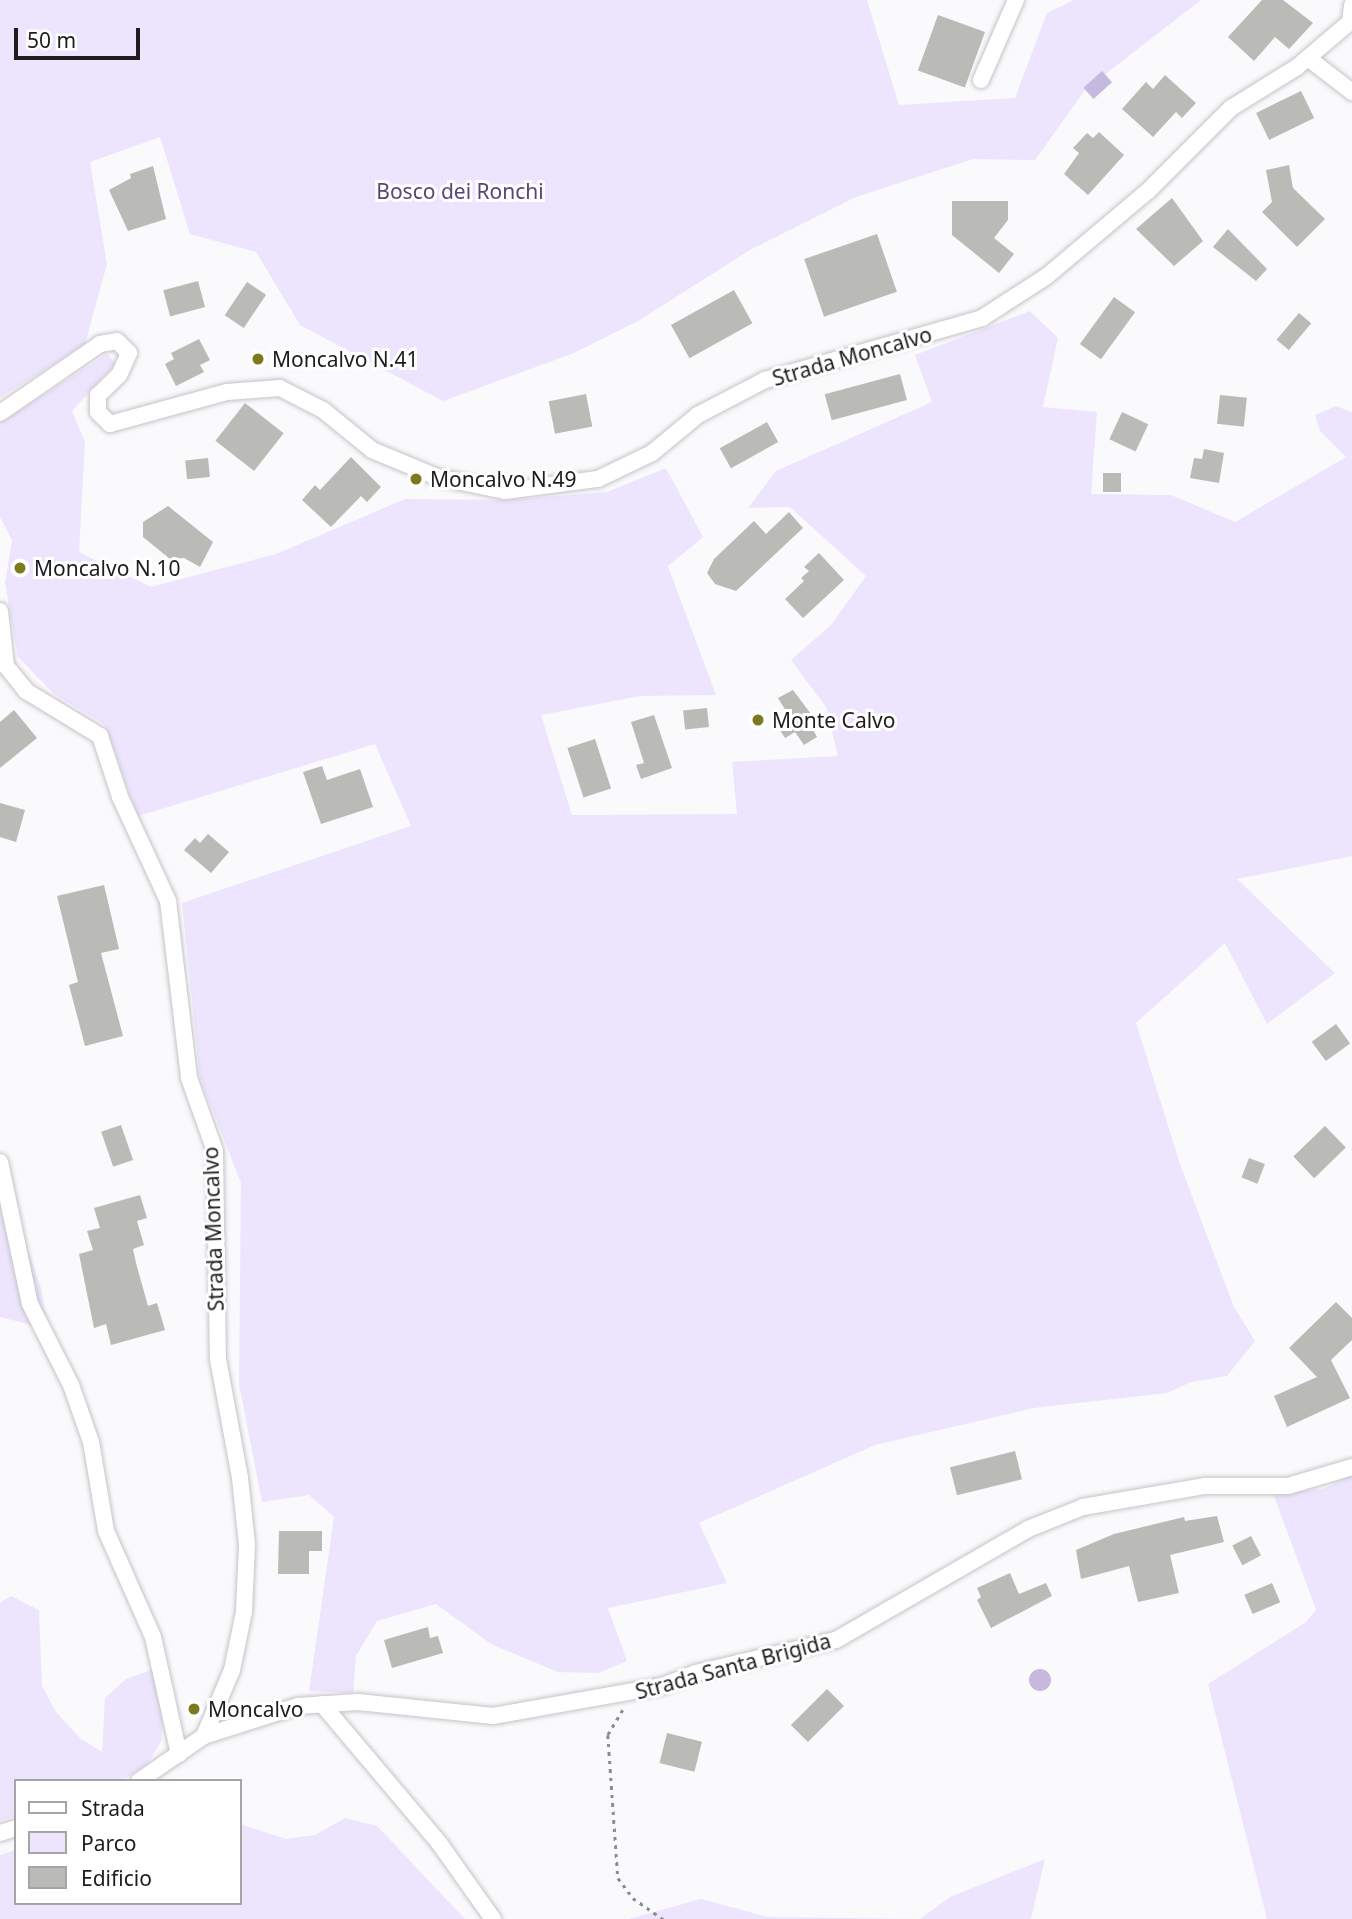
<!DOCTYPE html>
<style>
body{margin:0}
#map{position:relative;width:1352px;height:1919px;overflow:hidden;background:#faf9fc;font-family:"Noto Sans",sans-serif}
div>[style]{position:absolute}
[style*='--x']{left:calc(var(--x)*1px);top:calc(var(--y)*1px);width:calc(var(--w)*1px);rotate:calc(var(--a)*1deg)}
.green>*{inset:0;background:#ede5fe}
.water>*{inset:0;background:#c5b9de;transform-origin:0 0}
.round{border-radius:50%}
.building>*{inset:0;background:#babab7;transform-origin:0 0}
.path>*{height:2.5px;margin-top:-1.25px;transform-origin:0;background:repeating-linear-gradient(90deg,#8c8b8d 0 3.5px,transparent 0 8.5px)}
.roads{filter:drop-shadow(0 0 2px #c5c4c8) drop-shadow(0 0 2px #c5c4c8)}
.minor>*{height:16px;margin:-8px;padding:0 8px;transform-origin:8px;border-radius:8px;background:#fff}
.dots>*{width:19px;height:19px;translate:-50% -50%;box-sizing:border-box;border:4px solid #fff;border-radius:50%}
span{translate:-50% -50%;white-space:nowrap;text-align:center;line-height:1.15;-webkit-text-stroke:6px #fff;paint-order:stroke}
.park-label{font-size:21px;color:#594677}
.street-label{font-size:21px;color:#1d1d1e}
.poi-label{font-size:21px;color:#1d1d1e}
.left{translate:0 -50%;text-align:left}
.legend{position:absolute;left:14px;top:1779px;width:228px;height:126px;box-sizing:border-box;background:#fff;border:2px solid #a5a5a5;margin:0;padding:9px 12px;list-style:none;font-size:21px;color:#1d1d1e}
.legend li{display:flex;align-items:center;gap:14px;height:35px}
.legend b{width:35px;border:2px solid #a5a5a5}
.scale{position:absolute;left:14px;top:28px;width:126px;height:32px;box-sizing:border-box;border:4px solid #1d1d1e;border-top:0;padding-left:9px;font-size:21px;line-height:24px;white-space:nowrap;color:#1d1d1e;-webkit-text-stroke:5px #fff;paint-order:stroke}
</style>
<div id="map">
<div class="green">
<i style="clip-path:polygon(0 0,867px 0,899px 105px,1015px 98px,1047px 13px,1074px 0,1201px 0,1085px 90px,1035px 160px,973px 159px,856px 197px,750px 250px,638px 321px,574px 353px,443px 401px,300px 325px,256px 252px,190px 234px,160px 137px,90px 162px,107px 264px,85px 344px,0 398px)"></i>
<i style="clip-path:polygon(1030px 311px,1058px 338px,1043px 407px,1097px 412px,1091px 494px,1171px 495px,1235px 522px,1346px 457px,1320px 431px,1315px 415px,1336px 406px,1352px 412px,1352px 856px,1237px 879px,1335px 973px,1267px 1024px,1225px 943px,1136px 1023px,1180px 1164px,1234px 1307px,1255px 1341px,1227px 1376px,1191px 1382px,1167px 1393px,1034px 1408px,875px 1445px,699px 1523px,727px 1583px,608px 1608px,627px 1661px,598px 1673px,558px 1672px,491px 1644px,436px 1604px,377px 1621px,356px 1656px,353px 1693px,309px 1691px,334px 1517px,309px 1495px,262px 1502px,239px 1384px,241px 1183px,200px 1078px,182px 903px,411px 826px,375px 744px,138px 816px,105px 725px,54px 694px,18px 657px,5px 583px,12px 540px,0 517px,0 423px,107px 354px,116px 363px,72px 411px,85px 442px,79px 552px,151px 587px,276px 554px,405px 499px,507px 500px,607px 492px,666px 468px,703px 537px,668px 566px,716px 695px,640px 696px,541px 715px,572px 815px,737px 814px,732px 762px,838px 756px,826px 707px,791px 660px,831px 625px,866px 576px,790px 507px,748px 508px,776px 471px,932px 402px,915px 355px)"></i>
<i style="clip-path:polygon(0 1172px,41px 1288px,48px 1329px,0 1317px)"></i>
<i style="clip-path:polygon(1352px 1475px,1352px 1919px,1267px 1919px,1208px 1684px,1306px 1622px,1316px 1610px,1273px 1493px,1323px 1489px)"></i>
<i style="clip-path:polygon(11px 1596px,39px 1610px,42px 1686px,56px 1712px,80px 1738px,102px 1752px,105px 1698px,126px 1679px,157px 1668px,164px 1707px,161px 1741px,148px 1763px,122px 1781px,16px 1781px,16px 1816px,0 1821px,0 1603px)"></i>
<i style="clip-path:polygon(345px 1818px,377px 1826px,465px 1919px,0 1919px,0 1855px,16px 1850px,16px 1903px,240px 1903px,240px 1824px,286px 1839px,315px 1835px)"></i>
<i style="clip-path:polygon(1045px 1859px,1031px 1919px,629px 1919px,701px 1899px,768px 1917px,920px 1919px,950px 1897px)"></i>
</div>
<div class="water">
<i style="left:1102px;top:71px;width:15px;height:25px;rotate:48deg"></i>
<i class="round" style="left:1029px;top:1669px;width:22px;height:22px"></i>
</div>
<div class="building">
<i style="clip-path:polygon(1262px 0,1283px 0,1313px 23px,1289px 49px,1275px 37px,1254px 61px,1228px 37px)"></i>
<i style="left:938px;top:15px;width:50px;height:59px;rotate:20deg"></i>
<i style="clip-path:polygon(1165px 75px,1196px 103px,1182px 118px,1176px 112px,1153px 137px,1122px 109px,1146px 82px,1153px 89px)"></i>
<i style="left:1301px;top:91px;width:30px;height:50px;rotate:64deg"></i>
<i style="clip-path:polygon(1099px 132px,1124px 155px,1088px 195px,1064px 174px,1079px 153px,1073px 148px,1087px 133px,1093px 138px)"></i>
<i style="clip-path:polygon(1289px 165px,1293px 188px,1325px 219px,1297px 247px,1262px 212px,1272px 202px,1266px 170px)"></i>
<i style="clip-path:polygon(153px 166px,166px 219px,128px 231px,109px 190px,131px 178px,130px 174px)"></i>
<i style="clip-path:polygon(1172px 198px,1203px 241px,1174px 266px,1136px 229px)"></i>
<i style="clip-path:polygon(952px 201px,1008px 201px,1008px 220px,994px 238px,1014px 254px,999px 273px,952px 235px)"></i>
<i style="clip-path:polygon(1228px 229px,1267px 269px,1256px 281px,1213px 247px)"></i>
<i style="left:877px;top:234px;width:61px;height:77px;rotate:71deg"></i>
<i style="left:198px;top:281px;width:27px;height:36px;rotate:75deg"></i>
<i style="left:247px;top:282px;width:23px;height:40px;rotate:34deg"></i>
<i style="left:734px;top:290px;width:38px;height:72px;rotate:61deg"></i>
<i style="left:1114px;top:297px;width:26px;height:58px;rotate:36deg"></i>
<i style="left:1299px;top:313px;width:16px;height:35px;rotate:40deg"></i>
<i style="clip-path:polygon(199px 339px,210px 360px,200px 365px,204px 372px,176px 386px,165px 364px,174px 359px,171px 353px)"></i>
<i style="left:900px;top:374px;width:27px;height:78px;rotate:75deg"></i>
<i style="left:586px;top:394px;width:33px;height:38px;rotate:79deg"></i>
<i style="left:1220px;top:395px;width:27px;height:29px;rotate:6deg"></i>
<i style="left:245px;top:403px;width:49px;height:48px;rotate:38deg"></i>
<i style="left:1122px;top:412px;width:29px;height:30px;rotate:25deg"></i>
<i style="left:767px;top:422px;width:23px;height:54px;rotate:61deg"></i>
<i style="clip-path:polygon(1204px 449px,1224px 453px,1219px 483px,1190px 478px,1194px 458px,1202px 459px)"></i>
<i style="clip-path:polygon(351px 457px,381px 487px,367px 502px,361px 496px,331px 527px,302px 500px,315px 485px,320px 490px)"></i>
<i style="left:208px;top:458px;width:19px;height:23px;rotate:84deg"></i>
<i style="left:1103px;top:473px;width:18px;height:19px"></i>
<i style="clip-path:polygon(168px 506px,213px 542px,200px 567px,184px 558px,170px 559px,143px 537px,143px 522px)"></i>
<i style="clip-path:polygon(789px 512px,803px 528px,736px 591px,715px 584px,707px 573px,714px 559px,754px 521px,766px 534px)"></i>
<i style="clip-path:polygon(819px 553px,844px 580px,803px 618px,785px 599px,804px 581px,801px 578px,809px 571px,804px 567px)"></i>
<i style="clip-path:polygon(793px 690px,817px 722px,811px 726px,817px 737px,804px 745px,795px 732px,785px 738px,776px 724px,789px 716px,778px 698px)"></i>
<i style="left:707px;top:708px;width:19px;height:24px;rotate:84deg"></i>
<i style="clip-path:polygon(14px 710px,37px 738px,0 768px,0 722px)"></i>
<i style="clip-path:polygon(654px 715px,672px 768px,641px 779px,636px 765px,644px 763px,631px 722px)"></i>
<i style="left:595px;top:739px;width:52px;height:29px;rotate:72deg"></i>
<i style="clip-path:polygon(322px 766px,327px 780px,360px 769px,373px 807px,321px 824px,303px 772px)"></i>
<i style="clip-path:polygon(0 803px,25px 810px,16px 842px,0 837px)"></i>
<i style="clip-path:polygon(208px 834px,229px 852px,211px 873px,184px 850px,195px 838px,200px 843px)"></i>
<i style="clip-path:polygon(104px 885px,119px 949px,101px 953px,123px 1036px,85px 1046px,69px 985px,78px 982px,57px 896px)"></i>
<i style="left:1336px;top:1024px;width:24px;height:30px;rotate:54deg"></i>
<i style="left:121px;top:1125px;width:37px;height:21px;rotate:71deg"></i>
<i style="left:1325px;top:1126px;width:30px;height:44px;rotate:46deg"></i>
<i style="left:1249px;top:1158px;width:17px;height:21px;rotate:21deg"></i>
<i style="clip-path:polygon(140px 1195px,147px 1218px,137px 1221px,144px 1245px,133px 1249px,136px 1263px,148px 1306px,157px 1303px,165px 1330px,111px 1345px,106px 1324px,94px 1328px,79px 1254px,93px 1250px,87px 1231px,100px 1228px,94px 1208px)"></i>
<i style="clip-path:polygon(1336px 1302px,1352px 1318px,1352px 1340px,1331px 1360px,1350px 1398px,1287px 1427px,1274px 1396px,1317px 1377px,1289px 1348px)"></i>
<i style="left:1015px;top:1451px;width:29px;height:67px;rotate:76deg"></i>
<i style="clip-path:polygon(1217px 1516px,1224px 1542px,1170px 1555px,1179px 1593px,1138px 1602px,1129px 1566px,1081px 1579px,1076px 1550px,1114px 1534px,1184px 1517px,1185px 1521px)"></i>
<i style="clip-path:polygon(279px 1531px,322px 1531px,322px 1551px,309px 1551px,309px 1574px,278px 1574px)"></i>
<i style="left:1251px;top:1536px;width:22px;height:21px;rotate:63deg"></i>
<i style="clip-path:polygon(1010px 1573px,1019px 1594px,1046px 1583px,1052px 1596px,991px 1628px,977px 1600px,981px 1597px,977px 1588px)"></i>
<i style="left:1272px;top:1583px;width:21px;height:30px;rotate:67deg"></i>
<i style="clip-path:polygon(428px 1627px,430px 1638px,438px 1636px,443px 1653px,392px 1668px,384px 1640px)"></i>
<i style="left:827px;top:1689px;width:24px;height:51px;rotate:45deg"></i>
<i style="left:667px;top:1733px;width:36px;height:31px;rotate:14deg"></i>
</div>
<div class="path">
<i style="--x:623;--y:1710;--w:29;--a:121"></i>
<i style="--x:608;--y:1735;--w:143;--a:86"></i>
<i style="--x:618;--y:1878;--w:25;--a:53"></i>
<i style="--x:633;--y:1898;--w:37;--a:35"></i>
</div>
<div class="roads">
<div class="minor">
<i style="--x:1308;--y:58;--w:56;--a:37.7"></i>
<i style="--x:981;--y:80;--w:87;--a:-66.4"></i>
<i style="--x:0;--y:413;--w:121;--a:-34.6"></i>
<i style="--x:100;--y:344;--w:17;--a:-10"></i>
<i style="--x:117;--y:341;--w:17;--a:45"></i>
<i style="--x:129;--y:353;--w:24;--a:114"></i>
<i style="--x:119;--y:375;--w:29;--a:136"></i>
<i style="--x:98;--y:395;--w:17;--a:90"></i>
<i style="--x:98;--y:412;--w:17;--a:45"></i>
<i style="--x:110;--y:424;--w:121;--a:-15.3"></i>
<i style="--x:227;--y:392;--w:53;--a:-4.3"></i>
<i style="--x:280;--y:388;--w:48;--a:27.1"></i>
<i style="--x:323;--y:410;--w:63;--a:39.2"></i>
<i style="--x:372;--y:450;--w:70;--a:22.6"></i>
<i style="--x:437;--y:477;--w:69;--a:11.6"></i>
<i style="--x:505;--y:491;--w:94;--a:-7.4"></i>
<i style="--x:598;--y:479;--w:60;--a:-25.7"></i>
<i style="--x:652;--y:453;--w:60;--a:-39.6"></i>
<i style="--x:698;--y:415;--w:76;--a:-27.6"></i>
<i style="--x:765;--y:380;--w:226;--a:-15.9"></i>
<i style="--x:982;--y:318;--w:77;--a:-32.9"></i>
<i style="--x:1047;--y:276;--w:132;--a:-40.1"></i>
<i style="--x:1148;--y:191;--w:117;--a:-45"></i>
<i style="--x:1231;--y:108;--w:78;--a:-31.8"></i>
<i style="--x:1297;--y:67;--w:70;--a:-40.3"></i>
<i style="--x:1350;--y:22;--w:17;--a:-83"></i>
<i style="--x:0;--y:611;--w:55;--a:83.8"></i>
<i style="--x:6;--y:666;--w:32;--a:51"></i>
<i style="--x:26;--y:691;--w:87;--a:31.3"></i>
<i style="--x:100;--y:736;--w:64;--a:71.8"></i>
<i style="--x:120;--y:797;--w:115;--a:65.2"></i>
<i style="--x:168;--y:901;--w:178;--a:83.2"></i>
<i style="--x:189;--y:1078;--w:77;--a:70.4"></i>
<i style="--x:215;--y:1151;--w:208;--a:89.2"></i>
<i style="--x:218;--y:1359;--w:121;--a:79.5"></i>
<i style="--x:240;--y:1478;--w:67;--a:84"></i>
<i style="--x:247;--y:1545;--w:67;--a:92.6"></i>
<i style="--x:244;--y:1612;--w:59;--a:101.7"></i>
<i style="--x:232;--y:1670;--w:72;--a:113"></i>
<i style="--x:0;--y:1162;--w:145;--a:78.1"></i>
<i style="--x:30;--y:1304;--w:91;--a:63.2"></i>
<i style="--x:71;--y:1385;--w:60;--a:70.7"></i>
<i style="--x:91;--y:1442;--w:90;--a:80.4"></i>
<i style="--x:106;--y:1531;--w:116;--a:66.1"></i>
<i style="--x:153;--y:1637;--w:120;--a:77.5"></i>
<i style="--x:322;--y:1704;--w:182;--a:49.9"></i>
<i style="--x:439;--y:1843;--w:93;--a:54.6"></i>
<i style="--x:139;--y:1781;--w:79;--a:-34.7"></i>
<i style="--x:204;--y:1736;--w:99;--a:-17.7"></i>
<i style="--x:298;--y:1706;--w:60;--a:-3.8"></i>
<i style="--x:358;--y:1702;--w:136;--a:5.9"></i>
<i style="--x:493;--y:1716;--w:172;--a:-10.1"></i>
<i style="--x:662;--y:1686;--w:36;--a:-21"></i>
<i style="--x:696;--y:1673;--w:144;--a:-13.3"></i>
<i style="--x:836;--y:1640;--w:222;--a:-30"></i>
<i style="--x:1028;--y:1529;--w:59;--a:-21.8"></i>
<i style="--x:1083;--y:1507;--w:124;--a:-9.8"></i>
<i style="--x:1205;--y:1486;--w:83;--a:0"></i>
<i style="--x:1288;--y:1486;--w:67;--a:-16.5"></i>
<i style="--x:0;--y:1833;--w:17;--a:-17"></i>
</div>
</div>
<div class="dots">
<i style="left:258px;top:359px;background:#7d791f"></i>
<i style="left:416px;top:479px;background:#7d791f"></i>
<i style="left:20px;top:568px;background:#7d791f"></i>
<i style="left:758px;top:720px;background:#7d791f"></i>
<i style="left:194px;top:1709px;background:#7d791f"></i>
</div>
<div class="park-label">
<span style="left:460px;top:191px">Bosco dei Ronchi</span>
</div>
<div class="street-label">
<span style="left:852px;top:356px;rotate:-16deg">Strada Moncalvo</span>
<span style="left:213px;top:1229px;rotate:-92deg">Strada Moncalvo</span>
<span style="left:733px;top:1666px;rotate:-15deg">Strada Santa Brigida</span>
</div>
<div class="poi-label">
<span class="left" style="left:272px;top:359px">Moncalvo N.41</span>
<span class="left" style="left:430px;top:479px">Moncalvo N.49</span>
<span class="left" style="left:34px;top:568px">Moncalvo N.10</span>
<span class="left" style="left:772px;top:720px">Monte Calvo</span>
<span class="left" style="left:208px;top:1709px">Moncalvo</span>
</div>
<ul class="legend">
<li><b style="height:9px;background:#fff"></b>Strada</li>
<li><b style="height:19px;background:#ede5fe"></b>Parco</li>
<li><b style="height:19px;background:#babab7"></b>Edificio</li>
</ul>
<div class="scale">50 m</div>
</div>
